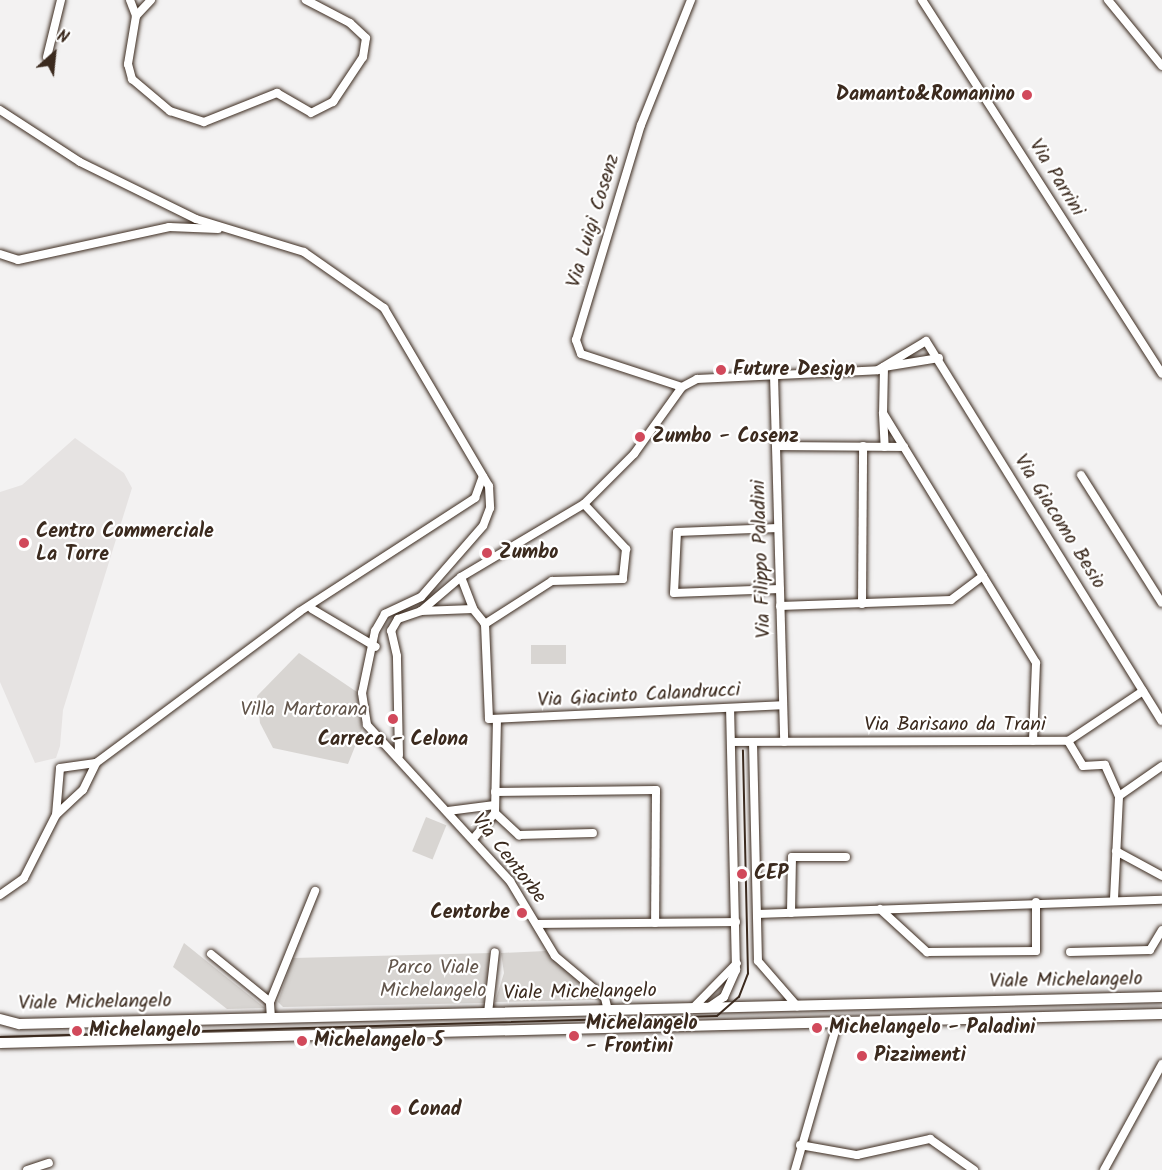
<!DOCTYPE html>
<style>
body{margin:0}
#map{position:relative;width:1162px;height:1170px;overflow:hidden;background:#f3f2f2;font-family:Kalam,sans-serif}
div>[style]{position:absolute}
[style*='--x']{left:calc(var(--x)*1px);top:calc(var(--y)*1px);width:calc(var(--w)*1px);rotate:calc(var(--a)*1deg)}
.built>*{inset:0;background:#e6e3e2}
.green>*{inset:0;background:#d8d5d2;transform-origin:0 0}
.roads{filter:drop-shadow(0 0 2px #3b2a1e) drop-shadow(0 0 2px #3b2a1e)}
.street>*{height:8px;margin:-4px;padding:0 4px;transform-origin:4px;border-radius:4px;background:#fff}
.secondary>*{height:10px;margin:-5px;padding:0 5px;transform-origin:5px;border-radius:5px;background:#fff}
.tram>*{height:1.5px;margin:-0.75px;padding:0 0.75px;transform-origin:0.75px;border-radius:0.75px;background:#3b2a1e}
.dots>*{width:16px;height:16px;translate:-50% -50%;box-sizing:border-box;border:3px solid #fff;border-radius:50%}
span{translate:-50% -50%;white-space:nowrap;text-align:center;line-height:1.15;-webkit-text-stroke:4.5px #fff;paint-order:stroke}
.poi-label{font-size:20px;color:#3b2a1e;font-weight:700}
.right{translate:-100% -50%;text-align:right}
.left{translate:0 -50%;text-align:left}
.street-label{font-size:20px;color:#3b2a1e}
.park-label{font-size:20px;color:#62554b}
.north{position:absolute;left:24px;top:24px;width:60px;height:60px;-webkit-text-stroke:4px #fff;paint-order:stroke;rotate:27deg;font-size:16px;font-weight:700;line-height:24px;text-align:center;color:#3b2a1e}
.north::after{content:'';display:block;margin:auto;width:21px;height:27px;background:#3b2a1e;clip-path:polygon(50% 0,100% 100%,50% 72%,0 100%)}
</style>
<div id="map">
<div class="built">
<i style="clip-path:polygon(75px 438px,124px 473px,132px 488px,63px 710px,60px 746px,56px 758px,35px 763px,0 682px,0 492px,22px 485px)"></i>
</div>
<div class="green">
<i style="left:531px;top:645px;width:35px;height:19px"></i>
<i style="clip-path:polygon(299px 653px,357px 692px,362px 729px,348px 764px,273px 748px,260px 723px,257px 696px)"></i>
<i style="left:426px;top:817px;width:22px;height:37px;rotate:22deg"></i>
<i style="clip-path:polygon(184px 943px,265px 1008px,227px 1009px,173px 967px)"></i>
<i style="clip-path:polygon(546px 951px,598px 1000px,495px 1002px,504px 973px,501px 953px)"></i>
<i style="clip-path:polygon(491px 953px,486px 1003px,283px 1007px,278px 1002px,293px 958px)"></i>
</div>
<div class="roads">
<div class="street">
<i style="--x:130;--y:0;--w:17;--a:69"></i>
<i style="--x:136;--y:16;--w:49;--a:99.5"></i>
<i style="--x:128;--y:64;--w:16;--a:75"></i>
<i style="--x:132;--y:79;--w:50;--a:40.1"></i>
<i style="--x:170;--y:111;--w:36;--a:18"></i>
<i style="--x:204;--y:122;--w:79;--a:-21.7"></i>
<i style="--x:277;--y:93;--w:39;--a:30"></i>
<i style="--x:311;--y:113;--w:25;--a:-27"></i>
<i style="--x:333;--y:102;--w:54;--a:-56.3"></i>
<i style="--x:363;--y:57;--w:19;--a:-81"></i>
<i style="--x:366;--y:38;--w:22;--a:-137"></i>
<i style="--x:350;--y:23;--w:50;--a:-152.4"></i>
<i style="--x:922;--y:0;--w:444;--a:57.3"></i>
<i style="--x:1108;--y:0;--w:85;--a:50.7"></i>
<i style="--x:136;--y:16;--w:22;--a:-47"></i>
<i style="--x:47;--y:57;--w:59;--a:-76.2"></i>
<i style="--x:0;--y:110;--w:95;--a:33"></i>
<i style="--x:80;--y:162;--w:129;--a:26.2"></i>
<i style="--x:196;--y:219;--w:113;--a:17"></i>
<i style="--x:304;--y:252;--w:98;--a:35"></i>
<i style="--x:384;--y:308;--w:207;--a:59.5"></i>
<i style="--x:489;--y:486;--w:22;--a:87"></i>
<i style="--x:490;--y:508;--w:19;--a:111"></i>
<i style="--x:483;--y:526;--w:94;--a:131.1"></i>
<i style="--x:421;--y:597;--w:40;--a:155"></i>
<i style="--x:385;--y:614;--w:20;--a:120"></i>
<i style="--x:375;--y:631;--w:63;--a:101.8"></i>
<i style="--x:362;--y:693;--w:32;--a:81"></i>
<i style="--x:367;--y:725;--w:212;--a:47.5"></i>
<i style="--x:510;--y:881;--w:87;--a:59"></i>
<i style="--x:555;--y:956;--w:65;--a:40"></i>
<i style="--x:605;--y:998;--w:13;--a:77"></i>
<i style="--x:0;--y:254;--w:19;--a:18"></i>
<i style="--x:18;--y:260;--w:155;--a:-12.3"></i>
<i style="--x:169;--y:227;--w:49;--a:2.3"></i>
<i style="--x:939;--y:358;--w:56;--a:170.7"></i>
<i style="--x:884;--y:367;--w:46;--a:91.2"></i>
<i style="--x:883;--y:413;--w:293;--a:58.5"></i>
<i style="--x:1036;--y:663;--w:78;--a:92.2"></i>
<i style="--x:774;--y:375;--w:367;--a:88.4"></i>
<i style="--x:682;--y:387;--w:106;--a:-161.9"></i>
<i style="--x:581;--y:354;--w:15;--a:-110"></i>
<i style="--x:576;--y:340;--w:225;--a:-73.2"></i>
<i style="--x:641;--y:125;--w:135;--a:-68.2"></i>
<i style="--x:883;--y:414;--w:33;--a:87"></i>
<i style="--x:776;--y:446;--w:128;--a:0.4"></i>
<i style="--x:1081;--y:475;--w:151;--a:57.7"></i>
<i style="--x:584;--y:504;--w:62;--a:47"></i>
<i style="--x:626;--y:549;--w:30;--a:96"></i>
<i style="--x:623;--y:579;--w:71;--a:178.4"></i>
<i style="--x:552;--y:581;--w:80;--a:147.3"></i>
<i style="--x:485;--y:624;--w:95;--a:87.6"></i>
<i style="--x:489;--y:719;--w:294;--a:-2.7"></i>
<i style="--x:778;--y:528;--w:101;--a:177.7"></i>
<i style="--x:677;--y:532;--w:61;--a:92.8"></i>
<i style="--x:674;--y:593;--w:106;--a:-2.2"></i>
<i style="--x:461;--y:577;--w:34;--a:69"></i>
<i style="--x:473;--y:609;--w:19;--a:51"></i>
<i style="--x:862;--y:604;--w:158;--a:-89.6"></i>
<i style="--x:780;--y:606;--w:171;--a:-2"></i>
<i style="--x:951;--y:600;--w:40;--a:-37"></i>
<i style="--x:312;--y:609;--w:74;--a:30.7"></i>
<i style="--x:421;--y:611;--w:52;--a:-40.4"></i>
<i style="--x:461;--y:577;--w:143;--a:-30.7"></i>
<i style="--x:584;--y:504;--w:71;--a:-45"></i>
<i style="--x:634;--y:454;--w:82;--a:-54.4"></i>
<i style="--x:682;--y:387;--w:17;--a:-28"></i>
<i style="--x:697;--y:379;--w:181;--a:-2.8"></i>
<i style="--x:878;--y:370;--w:56;--a:-31.1"></i>
<i style="--x:926;--y:341;--w:447;--a:58.2"></i>
<i style="--x:1068;--y:741;--w:29;--a:59"></i>
<i style="--x:1083;--y:766;--w:22;--a:-3"></i>
<i style="--x:1105;--y:765;--w:34;--a:66"></i>
<i style="--x:731;--y:742;--w:337;--a:-0.2"></i>
<i style="--x:1068;--y:741;--w:90;--a:-33.7"></i>
<i style="--x:753;--y:742;--w:219;--a:88.7"></i>
<i style="--x:758;--y:961;--w:60;--a:49.1"></i>
<i style="--x:399;--y:755;--w:99;--a:-91.2"></i>
<i style="--x:397;--y:656;--w:26;--a:-103"></i>
<i style="--x:391;--y:631;--w:14;--a:-60"></i>
<i style="--x:398;--y:619;--w:24;--a:-19"></i>
<i style="--x:421;--y:611;--w:52;--a:-2.2"></i>
<i style="--x:495;--y:792;--w:161;--a:-0.7"></i>
<i style="--x:656;--y:790;--w:133;--a:90.4"></i>
<i style="--x:448;--y:811;--w:47;--a:-7.3"></i>
<i style="--x:495;--y:813;--w:33;--a:43"></i>
<i style="--x:519;--y:835;--w:74;--a:-1.5"></i>
<i style="--x:57;--y:814;--w:35;--a:-43"></i>
<i style="--x:83;--y:790;--w:30;--a:-64"></i>
<i style="--x:473;--y:839;--w:34;--a:-50"></i>
<i style="--x:495;--y:813;--w:93;--a:-88.8"></i>
<i style="--x:1116;--y:851;--w:52;--a:28.5"></i>
<i style="--x:0;--y:895;--w:29;--a:-35"></i>
<i style="--x:24;--y:878;--w:71;--a:-63.1"></i>
<i style="--x:56;--y:815;--w:47;--a:-85.1"></i>
<i style="--x:60;--y:768;--w:36;--a:-8"></i>
<i style="--x:96;--y:763;--w:253;--a:-36.6"></i>
<i style="--x:299;--y:612;--w:210;--a:-32.9"></i>
<i style="--x:475;--y:498;--w:23;--a:-70"></i>
<i style="--x:1114;--y:899;--w:103;--a:-87.2"></i>
<i style="--x:1119;--y:796;--w:52;--a:-34.9"></i>
<i style="--x:880;--y:909;--w:64;--a:42.5"></i>
<i style="--x:927;--y:952;--w:109;--a:-0.5"></i>
<i style="--x:1036;--y:951;--w:49;--a:-90"></i>
<i style="--x:791;--y:913;--w:56;--a:-89"></i>
<i style="--x:792;--y:857;--w:54;--a:0"></i>
<i style="--x:757;--y:914;--w:405;--a:-2"></i>
<i style="--x:538;--y:924;--w:198;--a:-0.6"></i>
<i style="--x:1070;--y:952;--w:80;--a:-1.4"></i>
<i style="--x:1150;--y:950;--w:23;--a:-59"></i>
<i style="--x:211;--y:954;--w:76;--a:39.1"></i>
<i style="--x:709;--y:1007;--w:18;--a:-34"></i>
<i style="--x:724;--y:997;--w:30;--a:-66"></i>
<i style="--x:736;--y:970;--w:262;--a:-91.3"></i>
<i style="--x:692;--y:1009;--w:64;--a:-45.6"></i>
<i style="--x:488;--y:1013;--w:61;--a:-83.5"></i>
<i style="--x:271;--y:1018;--w:16;--a:-94"></i>
<i style="--x:270;--y:1002;--w:120;--a:-67.9"></i>
<i style="--x:800;--y:1145;--w:58;--a:10"></i>
<i style="--x:857;--y:1155;--w:75;--a:-12.4"></i>
<i style="--x:930;--y:1139;--w:54;--a:35.2"></i>
<i style="--x:27;--y:1170;--w:23;--a:-18"></i>
<i style="--x:795;--y:1170;--w:155;--a:-73.9"></i>
<i style="--x:1104;--y:1170;--w:121;--a:-61.3"></i>
</div>
<div class="secondary">
<i style="--x:0;--y:1019;--w:20;--a:15"></i>
<i style="--x:19;--y:1024;--w:1143;--a:-1.35"></i>
<i style="--x:0;--y:1043;--w:1162;--a:-1.43"></i>
</div>
</div>
<div class="tram">
<i style="--x:0;--y:1037;--w:717;--a:-1.68"></i>
<i style="--x:717;--y:1016;--w:29;--a:-41"></i>
<i style="--x:739;--y:997;--w:25;--a:-69"></i>
<i style="--x:748;--y:974;--w:223;--a:-91.3"></i>
</div>
<div class="dots">
<i style="left:1027px;top:95px;background:#d1495b"></i>
<i style="left:721px;top:370px;background:#d1495b"></i>
<i style="left:640px;top:437px;background:#d1495b"></i>
<i style="left:24px;top:543px;background:#d1495b"></i>
<i style="left:487px;top:553px;background:#d1495b"></i>
<i style="left:393px;top:719px;background:#d1495b"></i>
<i style="left:742px;top:874px;background:#d1495b"></i>
<i style="left:522px;top:913px;background:#d1495b"></i>
<i style="left:817px;top:1028px;background:#d1495b"></i>
<i style="left:77px;top:1031px;background:#d1495b"></i>
<i style="left:574px;top:1036px;background:#d1495b"></i>
<i style="left:302px;top:1041px;background:#d1495b"></i>
<i style="left:862px;top:1056px;background:#d1495b"></i>
<i style="left:396px;top:1110px;background:#d1495b"></i>
</div>
<div class="poi-label">
<span class="right" style="left:1015px;top:95px">Damanto&amp;Romanino</span>
<span class="left" style="left:733px;top:370px">Future Design</span>
<span class="left" style="left:652px;top:437px">Zumbo - Cosenz</span>
<span class="left" style="left:36px;top:544px">Centro Commerciale<br>La Torre</span>
<span class="left" style="left:499px;top:553px">Zumbo</span>
<span style="left:393px;top:740px">Carreca - Celona</span>
<span class="left" style="left:754px;top:874px">CEP</span>
<span class="right" style="left:510px;top:913px">Centorbe</span>
<span class="left" style="left:586px;top:1036px">Michelangelo<br>- Frontini</span>
<span class="left" style="left:829px;top:1028px">Michelangelo - Paladini</span>
<span class="left" style="left:89px;top:1031px">Michelangelo</span>
<span class="left" style="left:314px;top:1041px">Michelangelo 5</span>
<span class="left" style="left:874px;top:1056px">Pizzimenti</span>
<span class="left" style="left:408px;top:1110px">Conad</span>
</div>
<div class="street-label">
<span style="left:1056px;top:178px;rotate:58deg">Via Parrini</span>
<span style="left:594px;top:221px;rotate:-73deg">Via Luigi Cosenz</span>
<span style="left:1059px;top:522px;rotate:58deg">Via Giacomo Besio</span>
<span style="left:762px;top:559px;rotate:-92deg">Via Filippo Paladini</span>
<span style="left:639px;top:696px;rotate:-3deg">Via Giacinto Calandrucci</span>
<span style="left:955px;top:725px">Via Barisano da Trani</span>
<span style="left:508px;top:859px;rotate:52deg">Via Centorbe</span>
<span style="left:1066px;top:981px;rotate:-1deg">Viale Michelangelo</span>
<span style="left:580px;top:993px;rotate:-1deg">Viale Michelangelo</span>
<span style="left:95px;top:1003px;rotate:-1deg">Viale Michelangelo</span>
</div>
<div class="park-label">
<span style="left:304px;top:710px">Villa Martorana</span>
<span style="left:433px;top:980px">Parco Viale<br>Michelangelo</span>
</div>
<div class="north">N</div>
</div>
